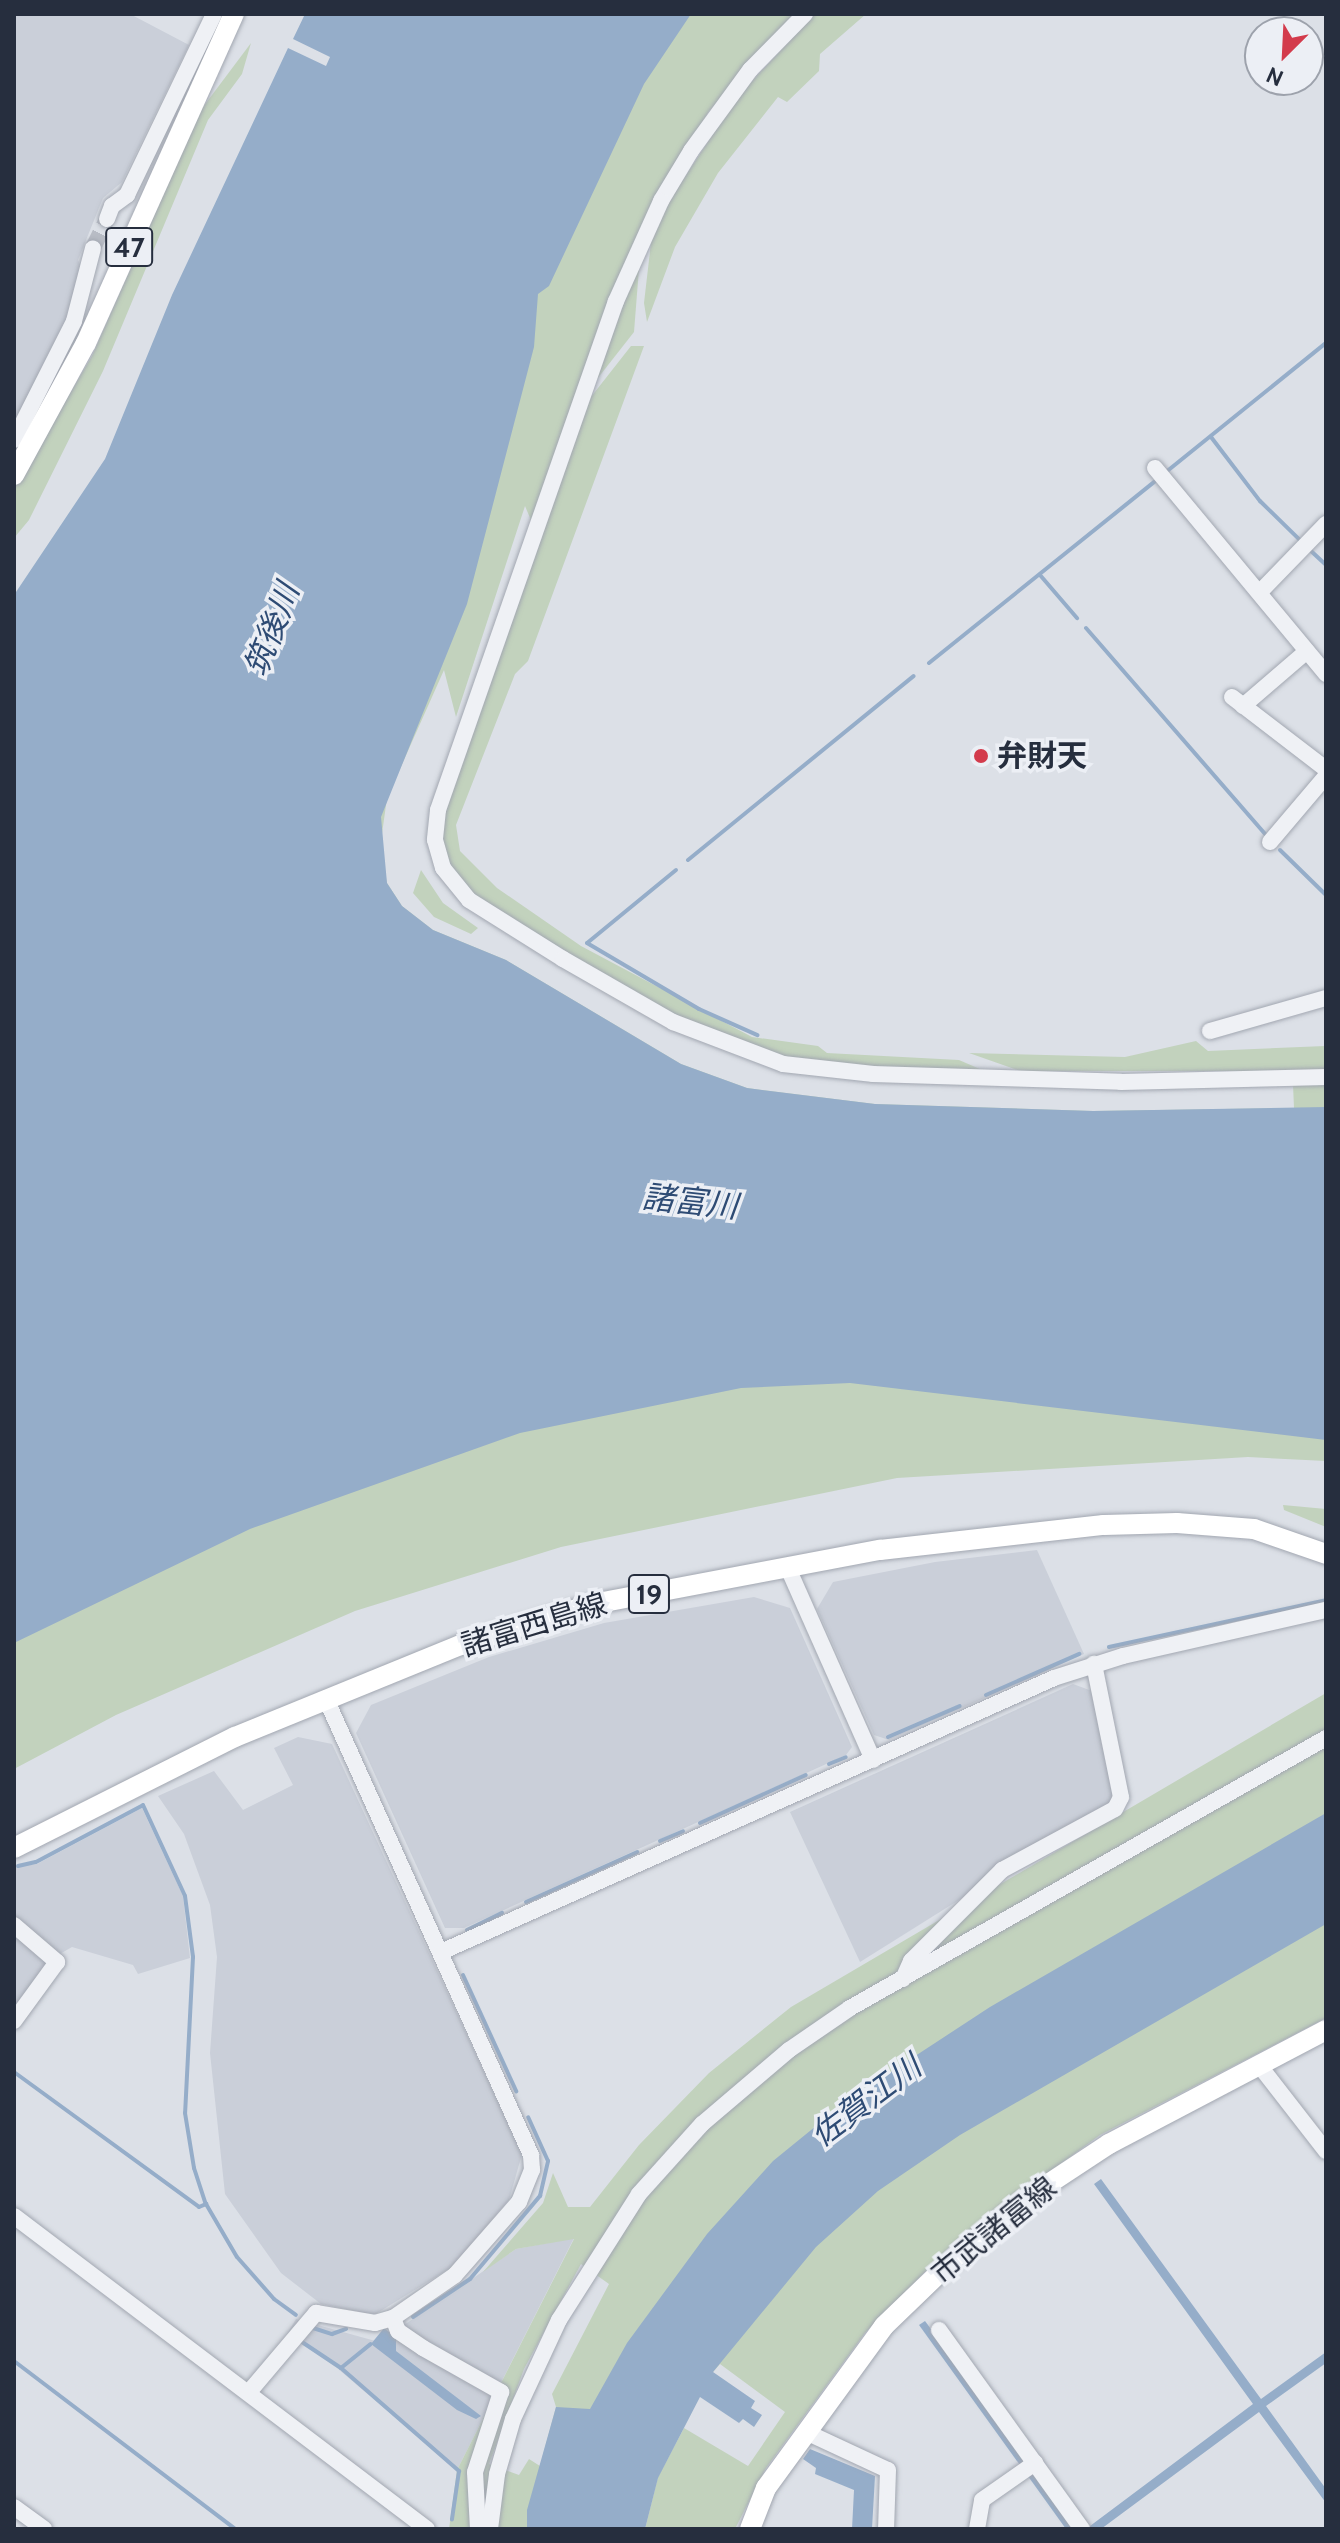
<!DOCTYPE html>
<meta charset="utf-8">
<style>
body{margin:0}
#map{position:relative;width:1340px;height:2543px;overflow:hidden;background:#dce0e7;font-family:Cabin,"Noto Sans JP",sans-serif}
div>[style]{position:absolute}
[style*='--x']{left:calc(var(--x)*1px);top:calc(var(--y)*1px);width:calc(var(--w)*1px);rotate:calc(var(--a)*1deg)}
.built>*{inset:0;background:#cacfd9}
.green>*{inset:0;background:#c2d2bd}
.water>*{inset:0;background:#95adc9}
.stream>*{height:4px;margin:-2px;padding:0 2px;transform-origin:2px;border-radius:2px;background:#95adc9}
.minor-tunnel>*{height:16px;margin-top:-8px;transform-origin:0;background:repeating-linear-gradient(90deg,#b8bcc5 0 16px,transparent 0 24px)}
.roads{filter:drop-shadow(0 0 2px #a2a7b1) drop-shadow(0 0 2px #a2a7b1)}
.minor>*{height:16px;margin:-8px;padding:0 8px;transform-origin:8px;border-radius:8px;background:#eff1f5}
.major>*{height:20px;margin:-10px;padding:0 10px;transform-origin:10px;border-radius:10px;background:#fff}
.dots>*{width:22px;height:22px;translate:-50% -50%;box-sizing:border-box;border:4px solid #eceff5;border-radius:50%}
span{translate:-50% -50%;white-space:nowrap;text-align:center;line-height:1.15;-webkit-text-stroke:7px #eceff5;paint-order:stroke}
.shield-label span{padding:2px 6px;background:#eceff5;border:2px solid;border-radius:6px;-webkit-text-stroke-width:0}
.shield-label{font-size:28px;color:#262e3e;font-weight:700}
.poi-label{font-size:30px;color:#262e3e;font-weight:700}
.left{translate:0 -50%;text-align:left}
.street-label{font-size:30px;color:#262e3e}
.water-label{font-size:32px;color:#2e4b74;font-style:italic}
.frame{position:absolute;inset:0;border:16px solid #262e3e;pointer-events:none}
.north{position:absolute;left:1244px;top:16px;width:80px;height:80px;box-sizing:border-box;background:#eceff5;border:2px solid #9da2ac;border-radius:50%;rotate:204deg;font-size:22px;font-weight:700;line-height:32px;text-align:center;color:#262e3e}
.north::after{content:'';display:block;margin:auto;width:28px;height:36px;background:#d33b4c;clip-path:polygon(50% 0,100% 100%,50% 72%,0 100%)}
</style>
<div id="map">
<div class="built">
<i style="clip-path:polygon(14px 14px,130px 14px,189px 45px,122px 182px,103px 198px,78px 260px,83px 271px,65px 323px,14px 425px)"></i>
<i style="clip-path:polygon(1037px 1550px,1084px 1654px,889px 1740px,874px 1735px,817px 1609px,833px 1582px,935px 1562px)"></i>
<i style="clip-path:polygon(754px 1597px,790px 1608px,852px 1747px,846px 1755px,464px 1928px,445px 1928px,356px 1733px,371px 1705px,489px 1657px,604px 1623px)"></i>
<i style="clip-path:polygon(1073px 1684px,1092px 1691px,1114px 1797px,1109px 1806px,860px 1962px,790px 1812px)"></i>
<i style="clip-path:polygon(298px 1737px,332px 1744px,522px 2154px,509px 2200px,452px 2267px,374px 2315px,321px 2304px,281px 2273px,225px 2194px,210px 2053px,217px 1957px,210px 1905px,184px 1834px,158px 1796px,214px 1771px,243px 1810px,293px 1785px,274px 1748px)"></i>
<i style="clip-path:polygon(142px 1808px,183px 1896px,190px 1958px,138px 1974px,133px 1965px,72px 1947px,58px 1955px,14px 2013px,14px 1866px,37px 1864px)"></i>
<i style="clip-path:polygon(574px 2238px,457px 2470px,337px 2368px,287px 2334px,296px 2319px,379px 2342px,516px 2249px)"></i>
</div>
<div class="green">
<i style="clip-path:polygon(675px 14px,795px 14px,709px 111px,657px 195px,533px 525px,525px 506px,456px 717px,444px 670px,387px 798px,380px 848px,387px 883px,402px 906px,433px 930px,506px 960px,681px 1064px,747px 1088px,875px 1104px,1093px 1111px,1294px 1108px,1293px 1085px,1326px 1085px,1326px 1119px,749px 1106px,410px 924px,369px 858px,383px 793px,530px 304px)"></i>
<i style="clip-path:polygon(815px 14px,866px 14px,820px 54px,819px 71px,787px 102px,778px 97px,718px 173px,675px 247px,647px 322px,644px 303px,652px 234px,663px 210px,739px 95px)"></i>
<i style="clip-path:polygon(251px 43px,242px 74px,208px 120px,103px 371px,29px 520px,14px 538px,14px 488px,92px 356px,200px 111px)"></i>
<i style="clip-path:polygon(640px 256px,634px 332px,594px 383px)"></i>
<i style="clip-path:polygon(631px 346px,644px 346px,528px 661px,515px 674px,456px 825px,460px 851px,497px 888px,581px 946px,752px 1037px,818px 1046px,827px 1053px,959px 1060px,996px 1076px,811px 1066px,677px 1021px,459px 885px,439px 842px,442px 813px,587px 402px)"></i>
<i style="clip-path:polygon(421px 870px,443px 903px,478px 928px,471px 934px,434px 917px,413px 893px)"></i>
<i style="clip-path:polygon(1196px 1041px,1208px 1051px,1325px 1046px,1326px 1071px,1020px 1071px,969px 1053px,1125px 1057px)"></i>
<i style="clip-path:polygon(851px 1370px,1326px 1431px,1326px 1461px,1248px 1457px,897px 1478px,561px 1547px,355px 1611px,116px 1715px,14px 1769px,14px 1605px,570px 1409px)"></i>
<i style="clip-path:polygon(1283px 1505px,1326px 1509px,1326px 1527px,1284px 1510px)"></i>
<i style="clip-path:polygon(evenodd,1326px 1693px,1326px 1829px,1004px 2012px,546px 2529px,449px 2529px,457px 2470px,574px 2239px,516px 2249px,483px 2272px,543px 2203px,553px 2173px,568px 2207px,590px 2207px,639px 2145px,709px 2073px,791px 2007px,1326px 1693px,581px 2264px,609px 2284px,552px 2394px,556px 2407px,540px 2466px,529px 2459px,519px 2475px,489px 2464px,524px 2369px,581px 2264px)"></i>
<i style="clip-path:polygon(1326px 1910px,1326px 2018px,1100px 2135px,956px 2240px,865px 2333px,766px 2468px,735px 2529px,645px 2529px,658px 2477px,684px 2428px,748px 2466px,785px 2412px,720px 2364px,713px 2372px,708px 2350px,895px 2151px)"></i>
</div>
<div class="water">
<i style="clip-path:polygon(305px 14px,691px 14px,644px 84px,549px 286px,538px 294px,534px 347px,467px 604px,381px 817px,387px 883px,402px 906px,433px 930px,506px 960px,681px 1064px,747px 1088px,875px 1104px,1093px 1111px,1326px 1107px,1326px 1440px,850px 1383px,741px 1388px,520px 1433px,250px 1529px,14px 1643px,14px 595px,105px 459px,172px 295px,288px 48px,326px 66px,330px 57px,293px 39px)"></i>
<i style="clip-path:polygon(1326px 1813px,1326px 1924px,960px 2135px,878px 2191px,816px 2247px,713px 2372px,755px 2401px,751px 2408px,762px 2415px,754px 2427px,743px 2419px,739px 2423px,700px 2397px,658px 2478px,645px 2529px,527px 2529px,527px 2510px,556px 2407px,590px 2409px,627px 2343px,707px 2234px,773px 2161px,848px 2100px,990px 2007px)"></i>
<i style="clip-path:polygon(1101px 2179px,1261px 2399px,1326px 2352px,1326px 2363px,1266px 2406px,1326px 2489px,1326px 2503px,1259px 2412px,1101px 2529px,1086px 2529px,1253px 2404px,1094px 2184px)"></i>
<i style="clip-path:polygon(925px 2321px,1032px 2465px,1077px 2529px,1066px 2529px,919px 2325px)"></i>
<i style="clip-path:polygon(384px 2328px,396px 2337px,396px 2351px,481px 2416px,476px 2419px,457px 2410px,371px 2344px)"></i>
<i style="clip-path:polygon(810px 2449px,875px 2476px,872px 2529px,852px 2529px,854px 2490px,815px 2474px,816px 2468px,803px 2459px)"></i>
</div>
<div class="stream">
<i style="--x:1211;--y:437;--w:81;--a:52.6"></i>
<i style="--x:1260;--y:501;--w:57;--a:44.3"></i>
<i style="--x:1166;--y:472;--w:206;--a:-38.9"></i>
<i style="--x:1311;--y:551;--w:21;--a:43"></i>
<i style="--x:1040;--y:575;--w:57;--a:49.3"></i>
<i style="--x:1086;--y:628;--w:276;--a:49"></i>
<i style="--x:929;--y:663;--w:289;--a:-38.8"></i>
<i style="--x:1280;--y:850;--w:64;--a:44.4"></i>
<i style="--x:688;--y:860;--w:291;--a:-39.2"></i>
<i style="--x:676;--y:870;--w:115;--a:140.6"></i>
<i style="--x:587;--y:943;--w:130;--a:30.5"></i>
<i style="--x:699;--y:1009;--w:64;--a:24.1"></i>
<i style="--x:1109;--y:1647;--w:222;--a:-12.2"></i>
<i style="--x:986;--y:1695;--w:102;--a:-23.8"></i>
<i style="--x:888;--y:1737;--w:78;--a:-23.3"></i>
<i style="--x:829;--y:1764;--w:18;--a:-22"></i>
<i style="--x:700;--y:1823;--w:116;--a:-24.4"></i>
<i style="--x:660;--y:1841;--w:25;--a:-23"></i>
<i style="--x:18;--y:1866;--w:18;--a:-13"></i>
<i style="--x:36;--y:1862;--w:121;--a:-28"></i>
<i style="--x:143;--y:1805;--w:100;--a:65.2"></i>
<i style="--x:185;--y:1896;--w:62;--a:82.5"></i>
<i style="--x:193;--y:1957;--w:156;--a:92.9"></i>
<i style="--x:185;--y:2113;--w:56;--a:80.7"></i>
<i style="--x:194;--y:2168;--w:38;--a:72"></i>
<i style="--x:206;--y:2204;--w:61;--a:59.7"></i>
<i style="--x:237;--y:2257;--w:56;--a:48.6"></i>
<i style="--x:274;--y:2299;--w:27;--a:36"></i>
<i style="--x:526;--y:1902;--w:122;--a:-24.2"></i>
<i style="--x:467;--y:1930;--w:39;--a:-26"></i>
<i style="--x:463;--y:1975;--w:128;--a:65.4"></i>
<i style="--x:14;--y:2072;--w:229;--a:36.1"></i>
<i style="--x:199;--y:2207;--w:8;--a:-23"></i>
<i style="--x:413;--y:2317;--w:69;--a:-33.7"></i>
<i style="--x:470;--y:2279;--w:109;--a:-49.9"></i>
<i style="--x:540;--y:2196;--w:36;--a:-77"></i>
<i style="--x:548;--y:2161;--w:48;--a:-114.4"></i>
<i style="--x:313;--y:2328;--w:20;--a:18"></i>
<i style="--x:332;--y:2334;--w:15;--a:-20"></i>
<i style="--x:299;--y:2340;--w:50;--a:33.7"></i>
<i style="--x:341;--y:2368;--w:38;--a:-39"></i>
<i style="--x:14;--y:2361;--w:278;--a:37.2"></i>
<i style="--x:341;--y:2368;--w:157;--a:41.1"></i>
<i style="--x:459;--y:2471;--w:49;--a:98.3"></i>
</div>
<div class="minor-tunnel">
<i style="--x:93;--y:248;--w:32;--a:-64"></i>
</div>
<div class="roads">
<div class="minor">
<i style="--x:805;--y:14;--w:78;--a:134.5"></i>
<i style="--x:750;--y:70;--w:100;--a:126.1"></i>
<i style="--x:691;--y:151;--w:58;--a:121"></i>
<i style="--x:661;--y:201;--w:110;--a:114.2"></i>
<i style="--x:616;--y:301;--w:539;--a:109.28"></i>
<i style="--x:438;--y:810;--w:30;--a:96"></i>
<i style="--x:435;--y:840;--w:29;--a:74"></i>
<i style="--x:443;--y:868;--w:41;--a:50.9"></i>
<i style="--x:469;--y:900;--w:111;--a:32.1"></i>
<i style="--x:563;--y:959;--w:127;--a:29.8"></i>
<i style="--x:673;--y:1022;--w:118;--a:20.9"></i>
<i style="--x:783;--y:1064;--w:91;--a:6.3"></i>
<i style="--x:873;--y:1074;--w:248;--a:1.8"></i>
<i style="--x:1121;--y:1082;--w:205;--a:-1.4"></i>
<i style="--x:107;--y:219;--w:14;--a:-69"></i>
<i style="--x:112;--y:206;--w:19;--a:-36"></i>
<i style="--x:127;--y:195;--w:201;--a:-64.3"></i>
<i style="--x:14;--y:440;--w:133;--a:-63.2"></i>
<i style="--x:74;--y:321;--w:75;--a:-75.4"></i>
<i style="--x:1155;--y:468;--w:268;--a:50.3"></i>
<i style="--x:1260;--y:592;--w:95;--a:-45.9"></i>
<i style="--x:1232;--y:697;--w:118;--a:37.5"></i>
<i style="--x:1243;--y:706;--w:84;--a:-40.7"></i>
<i style="--x:1270;--y:842;--w:87;--a:-49.7"></i>
<i style="--x:1210;--y:1031;--w:121;--a:-15.9"></i>
<i style="--x:788;--y:1568;--w:210;--a:66.1"></i>
<i style="--x:14;--y:1925;--w:57;--a:40.7"></i>
<i style="--x:57;--y:1962;--w:73;--a:126.1"></i>
<i style="--x:441;--y:1952;--w:671;--a:-24.08"></i>
<i style="--x:1054;--y:1678;--w:72;--a:-17.7"></i>
<i style="--x:1123;--y:1656;--w:208;--a:-12.8"></i>
<i style="--x:903;--y:1979;--w:20;--a:-66"></i>
<i style="--x:911;--y:1961;--w:129;--a:-45"></i>
<i style="--x:1002;--y:1870;--w:128;--a:-28.4"></i>
<i style="--x:1115;--y:1809;--w:13;--a:-63"></i>
<i style="--x:1121;--y:1797;--w:136;--a:-101.5"></i>
<i style="--x:1259;--y:2065;--w:109;--a:52.1"></i>
<i style="--x:14;--y:2216;--w:518;--a:37.16"></i>
<i style="--x:393;--y:2318;--w:14;--a:69"></i>
<i style="--x:398;--y:2331;--w:30;--a:34"></i>
<i style="--x:423;--y:2348;--w:90;--a:29.4"></i>
<i style="--x:501;--y:2392;--w:84;--a:108"></i>
<i style="--x:475;--y:2472;--w:57;--a:87"></i>
<i style="--x:939;--y:2330;--w:245;--a:54.3"></i>
<i style="--x:249;--y:2392;--w:104;--a:-49.7"></i>
<i style="--x:316;--y:2313;--w:60;--a:9.6"></i>
<i style="--x:375;--y:2323;--w:19;--a:-16"></i>
<i style="--x:393;--y:2318;--w:75;--a:-34.7"></i>
<i style="--x:455;--y:2275;--w:97;--a:-48.8"></i>
<i style="--x:519;--y:2202;--w:35;--a:-68"></i>
<i style="--x:532;--y:2170;--w:15;--a:-94"></i>
<i style="--x:531;--y:2155;--w:498;--a:-114.2"></i>
<i style="--x:806;--y:2432;--w:90;--a:24.9"></i>
<i style="--x:888;--y:2470;--w:59;--a:91.9"></i>
<i style="--x:14;--y:2507;--w:37;--a:36"></i>
<i style="--x:490;--y:2529;--w:55;--a:-82.7"></i>
<i style="--x:497;--y:2474;--w:57;--a:-73.8"></i>
<i style="--x:513;--y:2419;--w:109;--a:-65.1"></i>
<i style="--x:559;--y:2320;--w:149;--a:-57.6"></i>
<i style="--x:639;--y:2194;--w:94;--a:-48"></i>
<i style="--x:702;--y:2124;--w:114;--a:-40.4"></i>
<i style="--x:789;--y:2050;--w:74;--a:-34.5"></i>
<i style="--x:850;--y:2008;--w:547;--a:-29.56"></i>
<i style="--x:977;--y:2529;--w:29;--a:-80"></i>
<i style="--x:982;--y:2500;--w:65;--a:-34.9"></i>
</div>
<div class="major">
<i style="--x:14;--y:475;--w:150;--a:-61.4"></i>
<i style="--x:86;--y:343;--w:361;--a:-65.8"></i>
<i style="--x:14;--y:1848;--w:247;--a:-26.7"></i>
<i style="--x:235;--y:1737;--w:244;--a:-22.2"></i>
<i style="--x:461;--y:1645;--w:138;--a:-17.3"></i>
<i style="--x:593;--y:1604;--w:292;--a:-10.7"></i>
<i style="--x:880;--y:1550;--w:225;--a:-6.4"></i>
<i style="--x:1104;--y:1525;--w:73;--a:-1.6"></i>
<i style="--x:1177;--y:1523;--w:77;--a:4.5"></i>
<i style="--x:1254;--y:1529;--w:76;--a:19.1"></i>
<i style="--x:750;--y:2529;--w:44;--a:-68.7"></i>
<i style="--x:766;--y:2488;--w:200;--a:-53.9"></i>
<i style="--x:884;--y:2326;--w:108;--a:-43.9"></i>
<i style="--x:962;--y:2251;--w:77;--a:-39.7"></i>
<i style="--x:1021;--y:2202;--w:105;--a:-33.4"></i>
<i style="--x:1109;--y:2144;--w:245;--a:-27.7"></i>
</div>
</div>
<div class="dots">
<i style="left:981px;top:756px;background:#d33b4c"></i>
</div>
<div class="shield-label">
<span style="left:129px;top:247px">47</span>
<span style="left:649px;top:1594px">19</span>
</div>
<div class="poi-label">
<span class="left" style="left:997px;top:756px">弁財天</span>
</div>
<div class="street-label">
<span style="left:534px;top:1625px;rotate:-17deg">諸富西島線</span>
<span style="left:994px;top:2231px;rotate:-39deg">市武諸富線</span>
</div>
<div class="water-label">
<span style="left:272px;top:630px;rotate:-69deg">筑後川</span>
<span style="left:690px;top:1202px;rotate:6deg">諸富川</span>
<span style="left:866px;top:2101px;rotate:-37deg">佐賀江川</span>
</div>
<div class="frame"></div>
<div class="north">N</div>
</div>
